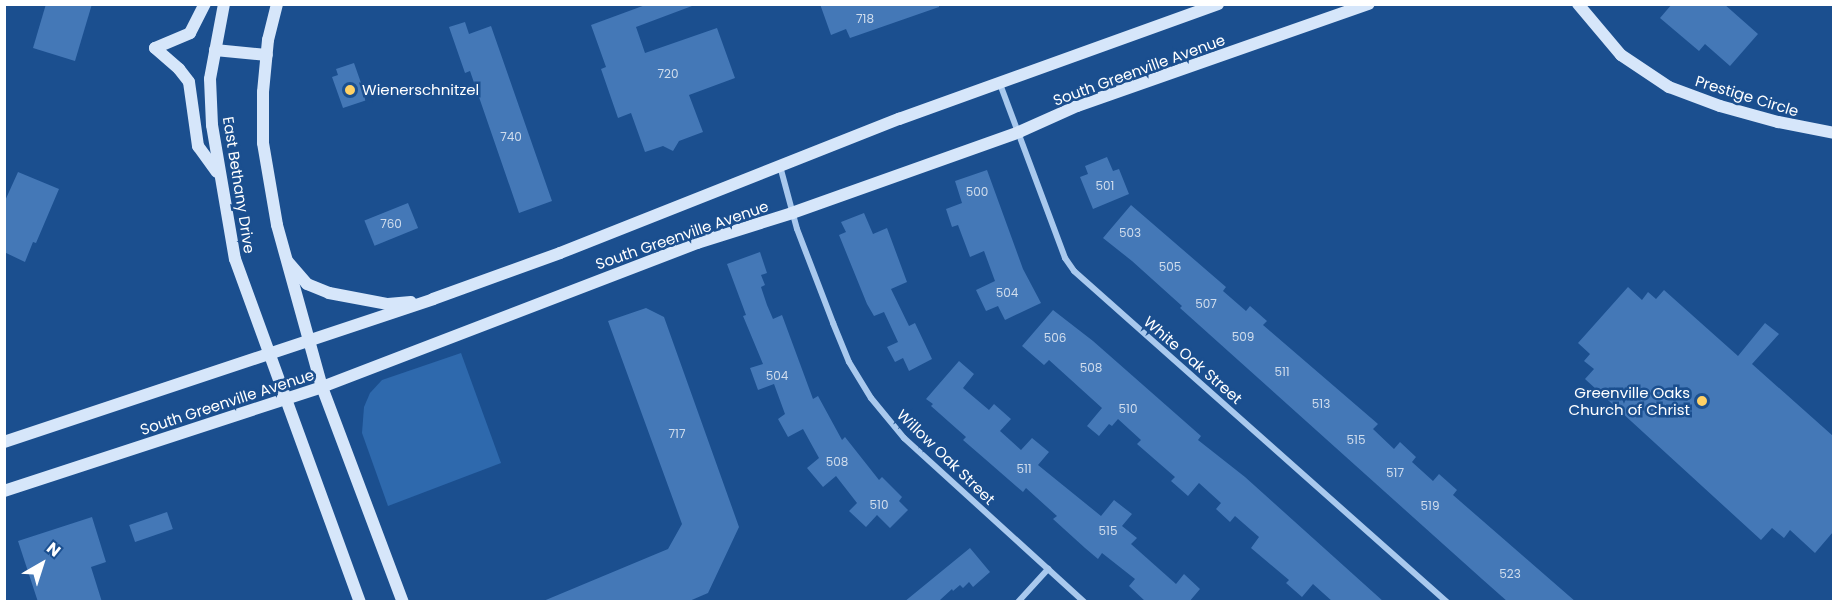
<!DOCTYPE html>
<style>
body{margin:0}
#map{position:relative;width:1838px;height:606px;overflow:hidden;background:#1b4f8f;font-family:Poppins,sans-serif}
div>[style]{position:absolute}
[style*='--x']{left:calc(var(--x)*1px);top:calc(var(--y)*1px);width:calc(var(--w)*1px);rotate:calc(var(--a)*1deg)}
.green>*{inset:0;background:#2e69ad}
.building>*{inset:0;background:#4478b7;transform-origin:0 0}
.street>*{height:6px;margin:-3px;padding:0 3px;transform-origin:3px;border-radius:3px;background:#a9c9ee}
.secondary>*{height:12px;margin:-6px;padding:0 6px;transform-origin:6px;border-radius:6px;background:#d6e6fa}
.dots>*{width:16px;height:16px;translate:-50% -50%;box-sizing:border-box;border:3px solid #1b4f8f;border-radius:50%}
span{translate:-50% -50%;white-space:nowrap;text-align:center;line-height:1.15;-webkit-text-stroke:5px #1b4f8f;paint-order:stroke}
.number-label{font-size:12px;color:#d0dded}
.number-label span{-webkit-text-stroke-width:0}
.street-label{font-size:15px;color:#fff}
.poi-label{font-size:15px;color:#fff}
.left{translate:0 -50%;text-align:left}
.right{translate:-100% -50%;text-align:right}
.frame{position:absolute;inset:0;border:6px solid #fff;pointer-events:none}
.north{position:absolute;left:12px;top:534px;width:60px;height:60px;-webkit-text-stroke:4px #1b4f8f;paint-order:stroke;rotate:39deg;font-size:16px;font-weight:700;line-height:24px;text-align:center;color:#fff}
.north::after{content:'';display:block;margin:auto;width:21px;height:27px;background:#fff;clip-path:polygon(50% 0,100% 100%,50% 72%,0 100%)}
</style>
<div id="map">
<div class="green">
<i style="clip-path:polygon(461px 353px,501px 463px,388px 506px,362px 433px,364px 407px,370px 393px,382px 380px)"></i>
</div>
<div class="building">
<i style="clip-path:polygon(46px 4px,92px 4px,75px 61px,33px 48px)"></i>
<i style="clip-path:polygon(648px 4px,692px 6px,636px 27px,645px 53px,717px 28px,735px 78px,689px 95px,703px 132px,679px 141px,673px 151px,663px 146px,645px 152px,631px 113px,618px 118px,601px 69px,606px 67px,591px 25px)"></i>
<i style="clip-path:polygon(820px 4px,939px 4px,939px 7px,850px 38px,846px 29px,831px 35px)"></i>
<i style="clip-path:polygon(1672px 4px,1724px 4px,1758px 34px,1730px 66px,1705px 44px,1699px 51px,1660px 18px)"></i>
<i style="clip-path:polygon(465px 22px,469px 34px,491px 26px,552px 201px,519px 213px,470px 71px,465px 73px,449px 27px)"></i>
<i style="clip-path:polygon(354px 63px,367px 100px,343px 108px,332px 77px,338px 75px,336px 69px)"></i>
<i style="clip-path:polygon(1107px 157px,1113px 171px,1119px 169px,1129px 194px,1093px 209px,1080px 177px,1088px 174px,1085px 166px)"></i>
<i style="clip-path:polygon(987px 170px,1023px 269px,1041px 303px,1005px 320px,998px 306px,986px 311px,976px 290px,995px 281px,984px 251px,970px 257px,958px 225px,952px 227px,946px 209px,962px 203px,955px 181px)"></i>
<i style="clip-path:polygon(18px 172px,59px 189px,36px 243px,33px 242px,25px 262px,4px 252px,4px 203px)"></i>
<i style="left:408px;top:203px;width:27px;height:47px;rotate:68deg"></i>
<i style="clip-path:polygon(1131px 205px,1226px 287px,1223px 291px,1246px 311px,1250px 306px,1267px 321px,1263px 325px,1378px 424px,1373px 429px,1394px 449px,1400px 442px,1416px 457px,1412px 462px,1433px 481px,1439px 474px,1457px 490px,1453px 495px,1576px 602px,1508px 602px,1482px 579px,1180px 308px,1182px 306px,1132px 261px,1103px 238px)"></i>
<i style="clip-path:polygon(864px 213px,873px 234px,887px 228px,907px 282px,891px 289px,909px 326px,915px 323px,932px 359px,909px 371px,903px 358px,895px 362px,887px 347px,898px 342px,884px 312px,874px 316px,867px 304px,839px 235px,846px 232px,841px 222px)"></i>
<i style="clip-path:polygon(760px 252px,767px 273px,761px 275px,765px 285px,761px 287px,767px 305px,773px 319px,782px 315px,813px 399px,818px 396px,842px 440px,845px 437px,879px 480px,882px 477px,902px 497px,899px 501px,908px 510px,890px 528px,877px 515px,866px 527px,849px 511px,857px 503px,836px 476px,823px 487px,807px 468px,819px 458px,803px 429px,788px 437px,778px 419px,785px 414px,774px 384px,758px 390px,750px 368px,763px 364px,743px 316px,746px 315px,727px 264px)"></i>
<i style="clip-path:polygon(1628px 287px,1642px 300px,1648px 292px,1656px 299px,1664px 290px,1738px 356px,1765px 323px,1779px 334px,1752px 364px,1833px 436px,1833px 532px,1815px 553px,1790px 530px,1784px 538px,1772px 528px,1761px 540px,1585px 379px,1594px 369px,1584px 361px,1590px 354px,1578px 343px)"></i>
<i style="clip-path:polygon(646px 308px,664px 317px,739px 527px,708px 593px,687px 602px,541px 602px,668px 549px,682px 524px,608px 321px)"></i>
<i style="clip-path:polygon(1053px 310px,1093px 341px,1201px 436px,1198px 440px,1245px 477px,1384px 602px,1333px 602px,1313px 584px,1302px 597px,1286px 583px,1289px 580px,1251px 548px,1259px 537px,1235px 516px,1230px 522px,1216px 509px,1221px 503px,1199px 483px,1188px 496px,1171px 481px,1175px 477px,1137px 444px,1141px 440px,1118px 419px,1112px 426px,1109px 424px,1099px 436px,1087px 426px,1102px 408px,1049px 360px,1044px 365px,1022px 346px)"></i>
<i style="clip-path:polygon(959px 361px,974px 374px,963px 388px,989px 410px,994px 404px,1011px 419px,1000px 431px,1021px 450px,1032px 438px,1049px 452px,1038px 465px,1101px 516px,1114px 500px,1132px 514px,1122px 526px,1137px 538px,1131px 544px,1176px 584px,1184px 574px,1200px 589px,1189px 602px,1146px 602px,1129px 586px,1135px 579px,1102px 553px,1098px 559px,1085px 548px,1053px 519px,1057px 516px,1026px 488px,1023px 492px,985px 459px,963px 440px,966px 437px,931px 406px,933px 404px,926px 399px)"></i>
<i style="left:167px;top:512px;width:18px;height:40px;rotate:71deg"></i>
<i style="clip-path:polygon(92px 517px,106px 562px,91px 567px,102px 602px,38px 602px,18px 541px)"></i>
<i style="clip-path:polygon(970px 548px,990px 572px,973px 587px,969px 582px,963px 588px,960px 585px,953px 591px,952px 589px,940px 600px,941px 602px,904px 602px)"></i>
</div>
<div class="street">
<i style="--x:1000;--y:84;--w:186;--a:69.5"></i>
<i style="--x:1065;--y:258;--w:16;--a:55"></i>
<i style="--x:1074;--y:271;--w:499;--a:41.6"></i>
<i style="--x:780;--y:166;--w:65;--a:74.9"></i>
<i style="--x:797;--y:229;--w:101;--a:69"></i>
<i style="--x:833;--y:323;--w:42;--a:67.7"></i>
<i style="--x:849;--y:362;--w:42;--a:58.6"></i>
<i style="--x:871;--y:398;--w:52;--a:50.5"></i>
<i style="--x:904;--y:438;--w:244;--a:42.3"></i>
<i style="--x:1018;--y:602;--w:45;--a:-47.7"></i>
</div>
<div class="secondary">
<i style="--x:224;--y:4;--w:76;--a:100.6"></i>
<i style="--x:210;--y:79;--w:46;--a:87.5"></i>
<i style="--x:212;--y:125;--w:136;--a:80.3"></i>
<i style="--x:235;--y:259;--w:365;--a:70"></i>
<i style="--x:277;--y:4;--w:37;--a:104"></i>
<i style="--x:268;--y:40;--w:52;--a:95.5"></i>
<i style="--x:263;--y:92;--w:51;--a:90"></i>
<i style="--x:263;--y:143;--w:83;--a:80.3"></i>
<i style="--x:277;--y:225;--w:168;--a:74.5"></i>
<i style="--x:322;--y:387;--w:230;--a:69.4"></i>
<i style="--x:1578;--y:4;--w:67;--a:49.9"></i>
<i style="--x:1621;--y:55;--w:58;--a:33.7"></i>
<i style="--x:1669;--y:87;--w:54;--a:20.4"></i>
<i style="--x:1720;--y:106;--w:60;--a:15.4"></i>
<i style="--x:1778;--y:122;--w:57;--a:11.1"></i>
<i style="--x:155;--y:48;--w:32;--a:41"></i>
<i style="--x:179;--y:69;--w:16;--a:52"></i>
<i style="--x:189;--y:82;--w:65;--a:82"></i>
<i style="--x:198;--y:146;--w:32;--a:54"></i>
<i style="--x:155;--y:48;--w:38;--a:-23"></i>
<i style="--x:190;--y:33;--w:33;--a:-63"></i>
<i style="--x:215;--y:50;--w:52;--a:5.5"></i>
<i style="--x:288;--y:262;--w:29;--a:49"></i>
<i style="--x:307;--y:284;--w:24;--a:22"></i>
<i style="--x:329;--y:293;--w:60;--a:10.6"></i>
<i style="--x:388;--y:304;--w:23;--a:-5"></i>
<i style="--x:4;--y:442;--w:452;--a:-18.4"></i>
<i style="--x:433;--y:299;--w:135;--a:-19.9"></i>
<i style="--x:560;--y:253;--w:365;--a:-21.6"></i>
<i style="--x:899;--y:119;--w:339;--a:-19.8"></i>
<i style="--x:4;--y:491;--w:335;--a:-18.1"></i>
<i style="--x:322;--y:387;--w:402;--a:-21"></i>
<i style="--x:697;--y:243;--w:100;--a:-17.5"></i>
<i style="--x:792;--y:213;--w:241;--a:-19.6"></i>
<i style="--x:1019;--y:132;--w:64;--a:-24.1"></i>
<i style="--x:1077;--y:106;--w:309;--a:-19.3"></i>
</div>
<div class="dots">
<i style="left:350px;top:90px;background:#ffd166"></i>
<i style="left:1702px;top:401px;background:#ffd166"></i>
</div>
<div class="number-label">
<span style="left:865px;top:19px">718</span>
<span style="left:668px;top:74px">720</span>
<span style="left:511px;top:137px">740</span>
<span style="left:1105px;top:186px">501</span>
<span style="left:977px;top:192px">500</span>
<span style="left:391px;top:224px">760</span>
<span style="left:1130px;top:233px">503</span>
<span style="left:1170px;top:267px">505</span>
<span style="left:1007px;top:293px">504</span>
<span style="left:1206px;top:304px">507</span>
<span style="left:1243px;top:337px">509</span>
<span style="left:1055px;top:338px">506</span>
<span style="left:1091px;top:368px">508</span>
<span style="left:1282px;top:372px">511</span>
<span style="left:777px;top:376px">504</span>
<span style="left:1321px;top:404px">513</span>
<span style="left:1128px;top:409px">510</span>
<span style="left:677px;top:434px">717</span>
<span style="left:1356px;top:440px">515</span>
<span style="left:837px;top:462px">508</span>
<span style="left:1024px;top:469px">511</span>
<span style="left:1395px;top:473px">517</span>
<span style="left:879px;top:505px">510</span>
<span style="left:1430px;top:506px">519</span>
<span style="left:1108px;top:531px">515</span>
<span style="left:1510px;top:574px">523</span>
</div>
<div class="street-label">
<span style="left:1139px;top:70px;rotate:-20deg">South Greenville Avenue</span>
<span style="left:1747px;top:96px;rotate:17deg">Prestige Circle</span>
<span style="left:239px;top:185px;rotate:81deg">East Bethany Drive</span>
<span style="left:682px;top:235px;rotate:-19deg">South Greenville Avenue</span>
<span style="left:1193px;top:360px;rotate:41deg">White Oak Street</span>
<span style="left:227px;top:402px;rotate:-18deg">South Greenville Avenue</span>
<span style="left:946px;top:457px;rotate:44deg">Willow Oak Street</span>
</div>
<div class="poi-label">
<span class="left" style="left:362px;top:90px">Wienerschnitzel</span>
<span class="right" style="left:1690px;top:401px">Greenville Oaks<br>Church of Christ</span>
</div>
<div class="frame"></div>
<div class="north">N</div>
</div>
